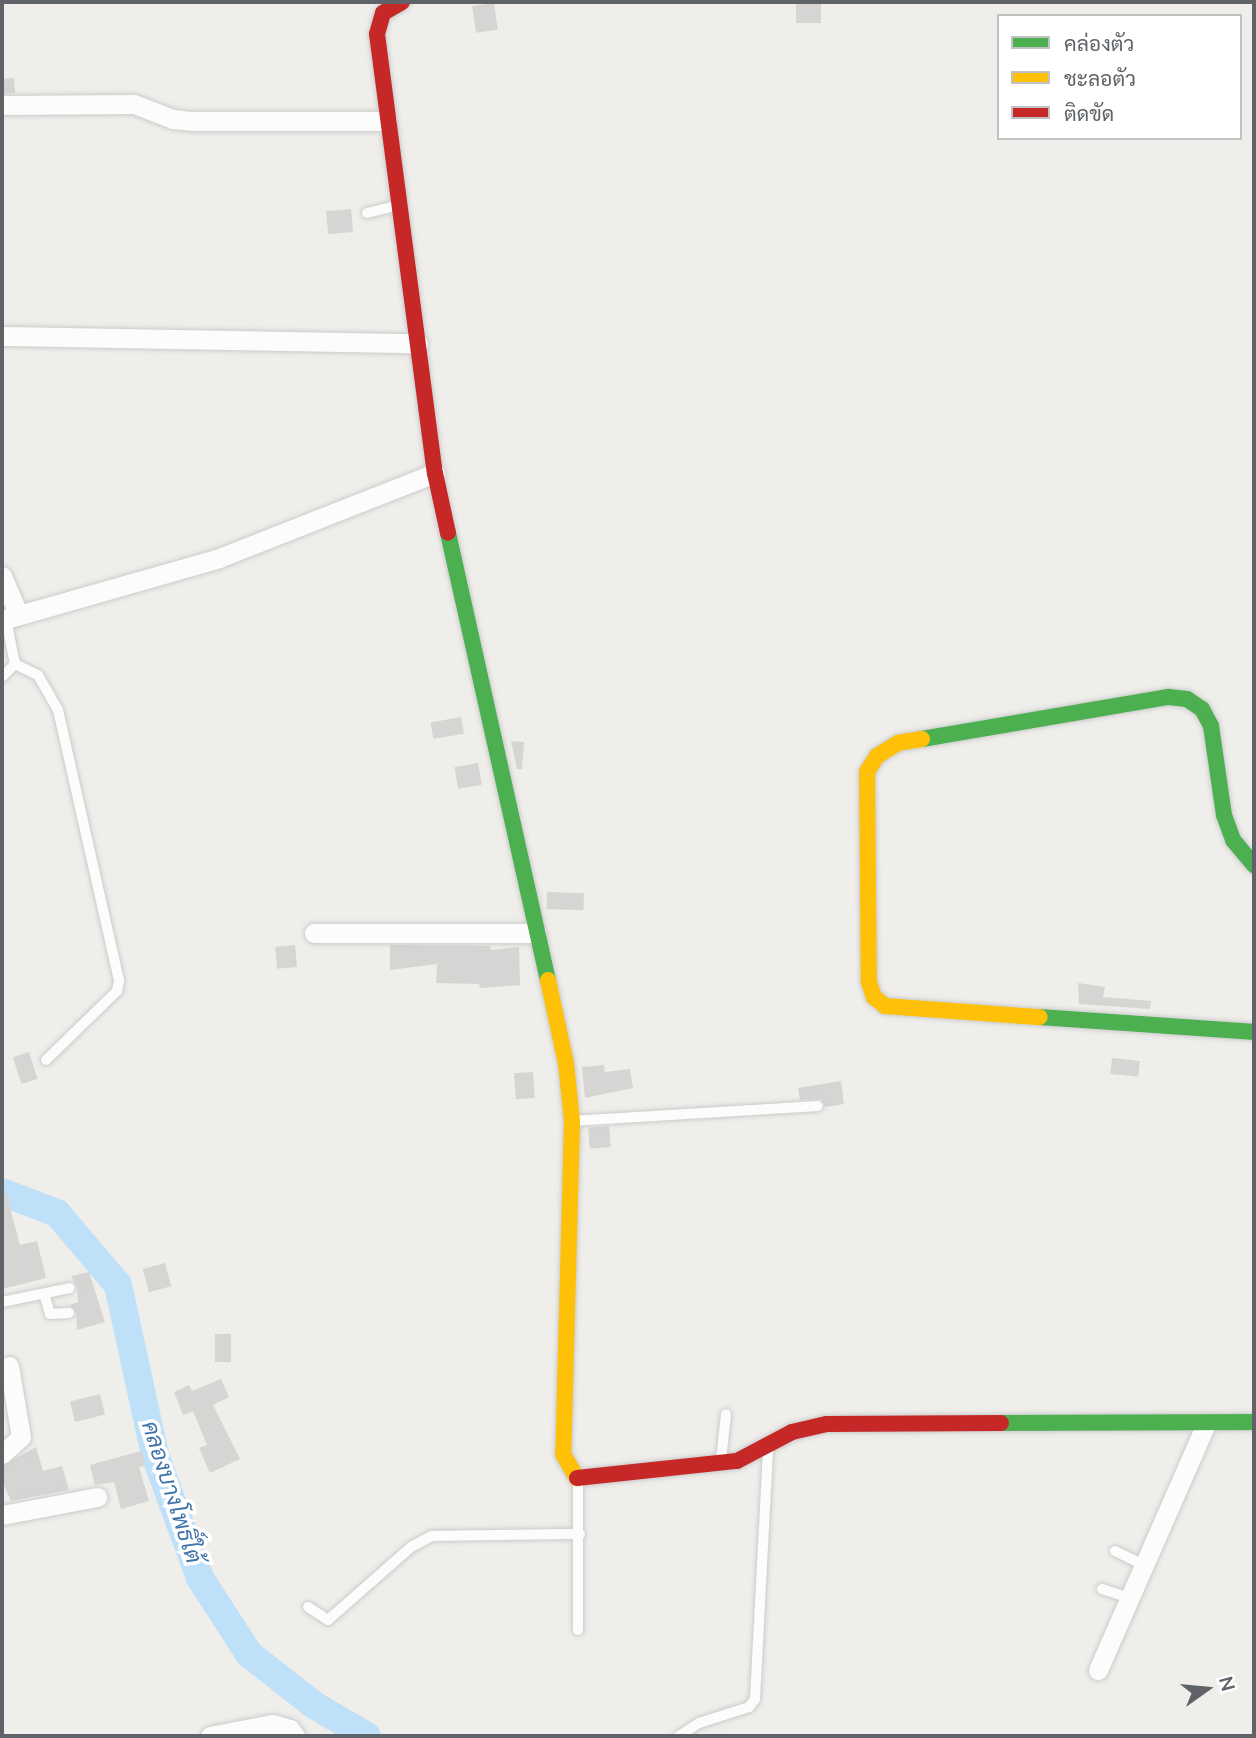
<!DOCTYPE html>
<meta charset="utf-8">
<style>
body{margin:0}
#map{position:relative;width:1256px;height:1738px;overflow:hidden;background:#efeeea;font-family:Mulish,Sarabun,sans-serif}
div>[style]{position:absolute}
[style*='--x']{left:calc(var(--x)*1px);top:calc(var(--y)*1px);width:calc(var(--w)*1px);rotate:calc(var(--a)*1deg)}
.river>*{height:28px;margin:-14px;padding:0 14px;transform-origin:14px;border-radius:14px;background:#bfe0f9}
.building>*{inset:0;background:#d6d5d3;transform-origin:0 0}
.roads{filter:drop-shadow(0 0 2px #cbcccc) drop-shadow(0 0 2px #cbcccc)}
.lane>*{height:10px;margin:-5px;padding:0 5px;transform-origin:5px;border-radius:5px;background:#fdfcfc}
.street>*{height:19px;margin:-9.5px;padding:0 9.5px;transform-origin:9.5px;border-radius:9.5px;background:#fdfcfc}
.fast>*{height:16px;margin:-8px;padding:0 8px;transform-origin:8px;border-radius:8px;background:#4caf50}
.slow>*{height:16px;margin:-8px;padding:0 8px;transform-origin:8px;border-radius:8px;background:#ffc107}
.jam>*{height:16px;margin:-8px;padding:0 8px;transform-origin:8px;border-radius:8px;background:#c62828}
span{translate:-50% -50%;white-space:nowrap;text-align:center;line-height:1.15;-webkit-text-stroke:7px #fff;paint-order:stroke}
.water-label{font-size:23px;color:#4174aa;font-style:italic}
.frame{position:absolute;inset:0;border:4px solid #5f6368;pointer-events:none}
.legend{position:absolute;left:997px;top:14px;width:245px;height:126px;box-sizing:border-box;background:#fff;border:2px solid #bfc1c3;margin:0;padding:9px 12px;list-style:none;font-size:21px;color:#5f6368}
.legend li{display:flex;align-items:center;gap:14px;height:35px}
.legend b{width:35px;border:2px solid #bfc1c3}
.north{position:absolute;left:1172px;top:1654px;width:70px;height:70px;-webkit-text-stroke:5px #fff;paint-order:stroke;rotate:75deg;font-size:19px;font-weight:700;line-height:28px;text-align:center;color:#5f6368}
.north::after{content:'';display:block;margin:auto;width:24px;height:32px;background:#5f6368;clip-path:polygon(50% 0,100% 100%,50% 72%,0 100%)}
</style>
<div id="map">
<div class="river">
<i style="--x:2;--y:1192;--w:59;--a:20.9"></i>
<i style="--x:57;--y:1213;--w:94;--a:49.7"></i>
<i style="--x:118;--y:1285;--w:174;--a:77.7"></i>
<i style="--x:155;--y:1455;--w:131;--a:69.9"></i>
<i style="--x:200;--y:1578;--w:90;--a:57.2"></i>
<i style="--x:249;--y:1654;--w:83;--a:38.1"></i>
<i style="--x:314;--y:1705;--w:61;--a:30.3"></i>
</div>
<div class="building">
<i style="left:796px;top:2px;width:25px;height:21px"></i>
<i style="left:494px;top:3px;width:27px;height:22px;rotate:82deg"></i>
<i style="left:14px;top:78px;width:15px;height:12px;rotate:86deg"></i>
<i style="left:351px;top:209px;width:23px;height:25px;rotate:85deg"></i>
<i style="left:461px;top:717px;width:17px;height:31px;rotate:80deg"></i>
<i style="clip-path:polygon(511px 741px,524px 742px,522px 769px,517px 769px)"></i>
<i style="left:478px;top:763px;width:22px;height:24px;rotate:80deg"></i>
<i style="left:547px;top:892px;width:37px;height:17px;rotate:2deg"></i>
<i style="left:295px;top:945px;width:22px;height:20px;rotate:85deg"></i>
<i style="clip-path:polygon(390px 945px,490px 946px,491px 950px,519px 947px,520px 985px,480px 988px,479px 984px,436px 983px,437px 964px,390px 970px)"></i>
<i style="clip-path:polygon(1078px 983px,1105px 987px,1103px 997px,1151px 1001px,1150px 1009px,1079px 1004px)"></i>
<i style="left:29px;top:1052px;width:28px;height:17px;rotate:72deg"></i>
<i style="left:1112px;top:1058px;width:28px;height:16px;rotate:6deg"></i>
<i style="clip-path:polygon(604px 1065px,605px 1072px,630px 1069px,633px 1088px,585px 1098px,582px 1067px)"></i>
<i style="left:533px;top:1072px;width:26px;height:19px;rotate:86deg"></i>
<i style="clip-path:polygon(841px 1081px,844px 1104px,825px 1107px,821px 1099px,800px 1100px,798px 1088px)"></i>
<i style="left:609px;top:1126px;width:21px;height:21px;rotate:85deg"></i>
<i style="clip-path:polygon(6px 1193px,20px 1245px,37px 1241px,46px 1278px,2px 1289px,2px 1194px)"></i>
<i style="left:165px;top:1263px;width:24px;height:23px;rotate:75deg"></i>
<i style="clip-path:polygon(89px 1272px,105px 1322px,77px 1330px,76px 1312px,70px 1305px,78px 1302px,77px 1287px,71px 1276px)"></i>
<i style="left:215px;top:1334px;width:16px;height:28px"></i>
<i style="clip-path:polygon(221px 1379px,229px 1397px,213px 1405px,240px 1459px,210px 1473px,199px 1448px,207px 1445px,193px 1411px,183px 1415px,174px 1392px,189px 1385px,192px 1391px)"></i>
<i style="left:100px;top:1394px;width:21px;height:31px;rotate:76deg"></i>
<i style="clip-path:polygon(36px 1447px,43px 1471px,62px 1466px,69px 1490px,11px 1501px,2px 1481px,2px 1466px)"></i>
<i style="clip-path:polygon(141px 1451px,145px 1466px,139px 1467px,149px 1501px,121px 1509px,114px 1482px,95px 1485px,90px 1465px)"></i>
</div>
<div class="roads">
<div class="lane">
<i style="--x:367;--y:213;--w:32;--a:-14"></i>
<i style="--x:15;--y:664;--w:25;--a:26"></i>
<i style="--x:38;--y:675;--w:40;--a:60.3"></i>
<i style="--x:58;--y:710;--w:278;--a:77.3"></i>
<i style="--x:119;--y:981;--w:10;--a:101"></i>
<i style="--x:117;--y:991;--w:99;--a:135.8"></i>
<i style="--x:2;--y:677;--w:18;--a:-45"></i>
<i style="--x:15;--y:664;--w:46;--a:-101.3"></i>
<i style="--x:572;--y:1121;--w:246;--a:-3.5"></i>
<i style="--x:44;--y:1294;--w:21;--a:73"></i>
<i style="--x:50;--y:1314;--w:19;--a:-3"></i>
<i style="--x:2;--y:1302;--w:69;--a:-11.6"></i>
<i style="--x:721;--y:1460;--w:46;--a:-83.8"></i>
<i style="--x:1115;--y:1551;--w:32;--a:26"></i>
<i style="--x:1102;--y:1589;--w:29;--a:18"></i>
<i style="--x:308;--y:1607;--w:24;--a:33"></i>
<i style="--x:328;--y:1620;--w:111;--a:-41.3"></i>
<i style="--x:411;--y:1547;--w:24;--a:-28"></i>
<i style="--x:432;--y:1536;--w:148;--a:-0.8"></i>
<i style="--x:578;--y:1630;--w:150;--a:-90"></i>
<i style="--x:679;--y:1736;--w:24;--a:-33"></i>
<i style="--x:699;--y:1723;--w:52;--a:-17.7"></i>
<i style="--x:749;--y:1707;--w:10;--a:-53"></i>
<i style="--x:755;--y:1699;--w:252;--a:-87"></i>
</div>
<div class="street">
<i style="--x:2;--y:105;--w:132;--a:-0.4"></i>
<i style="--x:134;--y:104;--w:42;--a:21"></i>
<i style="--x:173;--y:119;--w:20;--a:6"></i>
<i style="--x:193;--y:121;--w:194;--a:0"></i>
<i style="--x:2;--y:336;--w:416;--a:1"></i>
<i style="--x:2;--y:576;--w:40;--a:66.6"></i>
<i style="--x:2;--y:620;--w:226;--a:-15.9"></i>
<i style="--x:219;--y:558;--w:232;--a:-21.5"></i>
<i style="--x:314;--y:933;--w:222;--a:0"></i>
<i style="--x:2;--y:1454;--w:25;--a:-42"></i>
<i style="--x:21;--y:1437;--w:72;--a:-99.6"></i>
<i style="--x:2;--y:1515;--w:97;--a:-10.7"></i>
<i style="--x:1098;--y:1670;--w:269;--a:-66.3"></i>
<i style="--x:210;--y:1736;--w:63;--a:-11"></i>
<i style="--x:272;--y:1724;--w:19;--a:16"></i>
<i style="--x:290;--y:1729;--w:9;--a:54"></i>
</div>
<div class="fast">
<i style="--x:448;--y:533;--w:458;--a:77.4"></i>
<i style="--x:922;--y:739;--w:250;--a:-9.7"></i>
<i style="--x:1168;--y:697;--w:19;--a:6"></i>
<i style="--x:1187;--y:699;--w:18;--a:34"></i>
<i style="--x:1202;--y:709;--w:19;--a:62"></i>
<i style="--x:1211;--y:726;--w:90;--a:81.7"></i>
<i style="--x:1224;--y:815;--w:27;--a:70"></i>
<i style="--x:1233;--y:840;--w:33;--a:50"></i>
<i style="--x:1040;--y:1017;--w:215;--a:4"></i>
<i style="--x:1001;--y:1423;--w:253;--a:-0.2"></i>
</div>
<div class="slow">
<i style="--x:922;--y:739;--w:24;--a:171"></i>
<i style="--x:898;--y:743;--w:25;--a:148"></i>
<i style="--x:877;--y:756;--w:19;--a:122"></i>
<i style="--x:867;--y:772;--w:210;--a:89.5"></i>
<i style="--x:869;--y:982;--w:16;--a:72"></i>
<i style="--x:874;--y:997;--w:14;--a:39"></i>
<i style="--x:885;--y:1006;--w:155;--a:4.1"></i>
<i style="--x:548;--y:980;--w:85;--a:77.8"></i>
<i style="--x:566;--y:1063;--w:58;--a:84.1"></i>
<i style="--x:572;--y:1121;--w:333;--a:91.5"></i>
<i style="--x:563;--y:1454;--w:28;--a:60"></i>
</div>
<div class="jam">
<i style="--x:402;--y:2;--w:22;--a:150"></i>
<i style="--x:383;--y:13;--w:22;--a:106"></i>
<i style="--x:377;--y:34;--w:443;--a:82.5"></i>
<i style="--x:435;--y:473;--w:61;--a:77.8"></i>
<i style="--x:577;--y:1478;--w:161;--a:-6.1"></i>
<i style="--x:737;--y:1461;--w:62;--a:-27.8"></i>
<i style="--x:792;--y:1432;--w:36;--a:-13"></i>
<i style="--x:827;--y:1424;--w:174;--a:-0.3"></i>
</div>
</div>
<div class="water-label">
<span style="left:172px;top:1492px;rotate:72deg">คลองบางโพธิ์ใต้</span>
</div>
<div class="frame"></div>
<ul class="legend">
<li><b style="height:9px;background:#4caf50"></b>คล่องตัว</li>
<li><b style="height:9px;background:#ffc107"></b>ชะลอตัว</li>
<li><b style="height:9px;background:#c62828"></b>ติดขัด</li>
</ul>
<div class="north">N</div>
</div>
